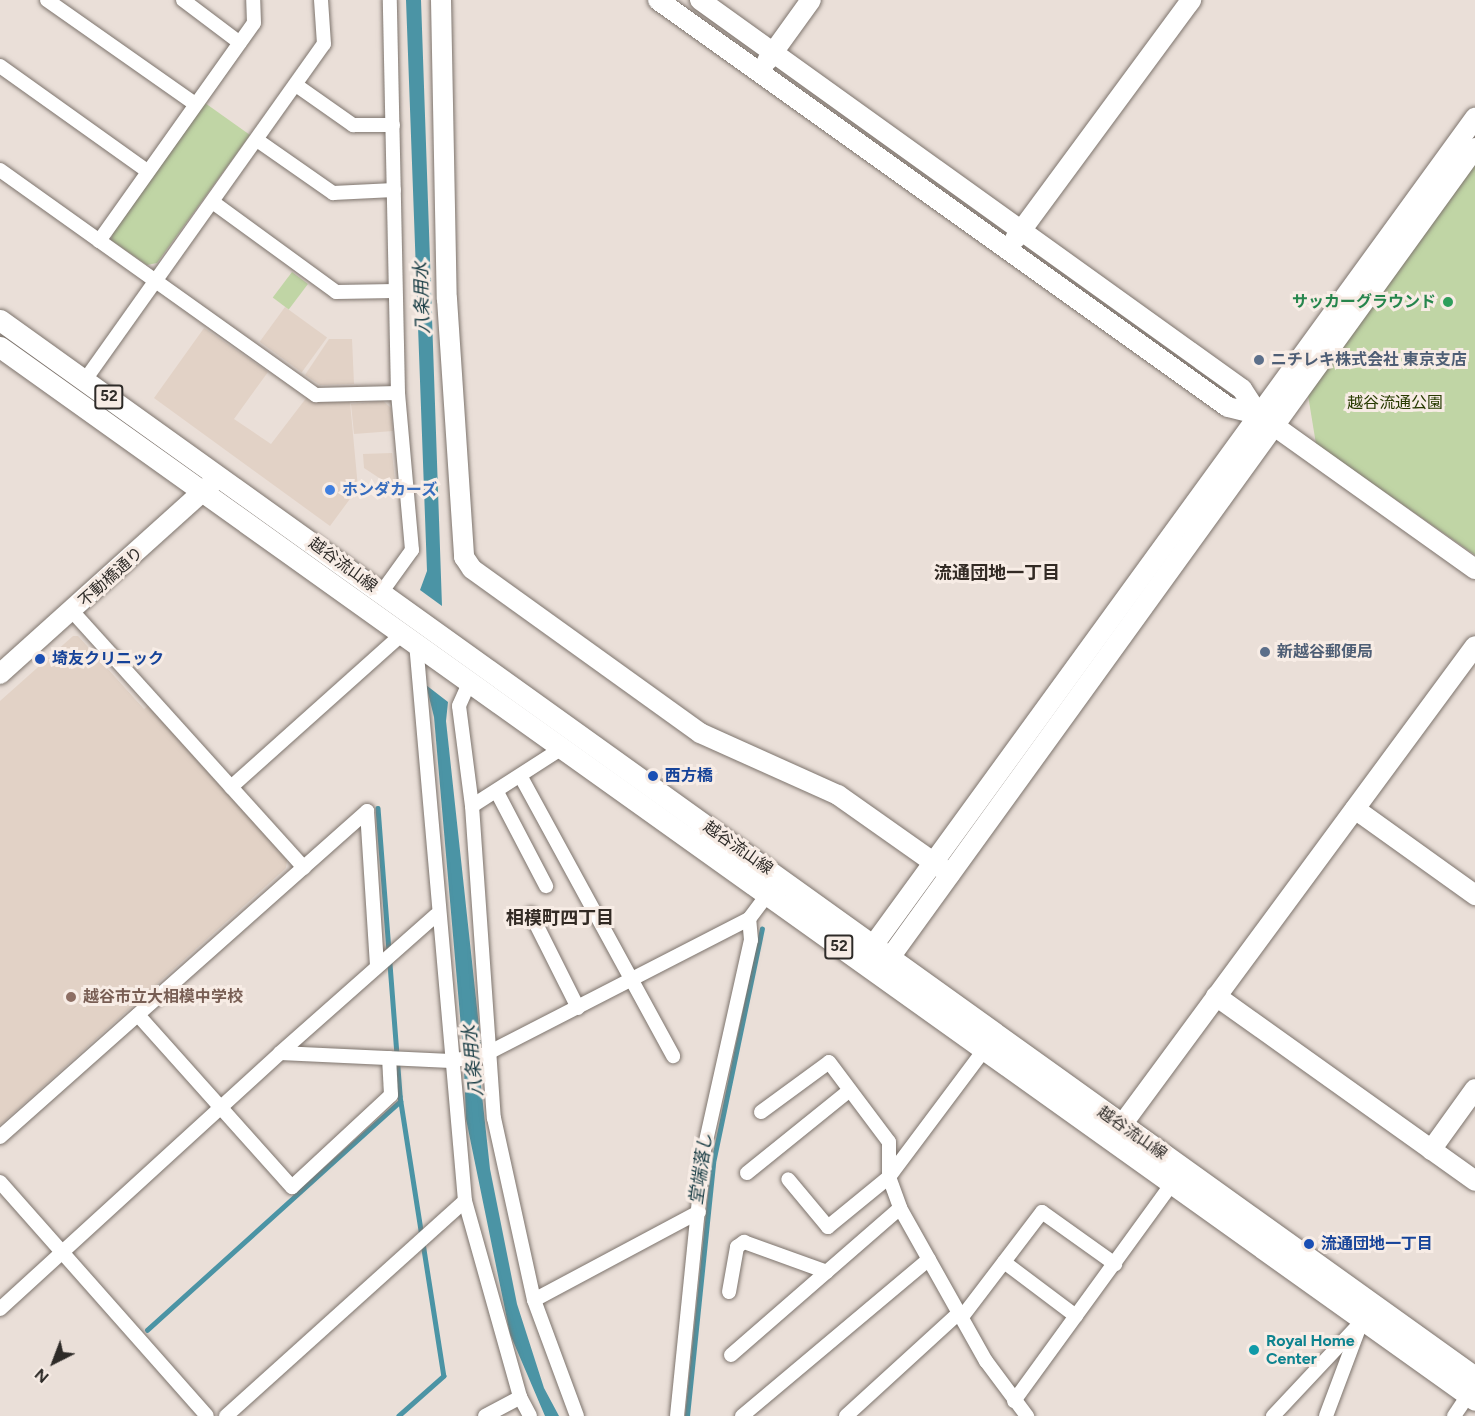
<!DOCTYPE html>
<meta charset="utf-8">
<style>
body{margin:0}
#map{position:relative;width:1475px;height:1416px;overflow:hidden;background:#eadfd8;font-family:Figtree,"Noto Sans JP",sans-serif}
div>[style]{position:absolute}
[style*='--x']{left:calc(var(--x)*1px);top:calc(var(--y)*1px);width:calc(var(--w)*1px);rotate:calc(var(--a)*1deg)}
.built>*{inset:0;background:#e2d2c6;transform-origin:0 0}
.green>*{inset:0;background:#c0d5a5;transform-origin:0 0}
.water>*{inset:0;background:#4b94a5}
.stream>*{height:4.5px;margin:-2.25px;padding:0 2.25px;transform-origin:2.25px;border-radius:2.25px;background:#4b94a5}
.roads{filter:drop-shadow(0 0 2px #7d746d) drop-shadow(0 0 2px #7d746d)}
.street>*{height:14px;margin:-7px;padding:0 7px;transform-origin:7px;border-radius:7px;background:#fff}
.secondary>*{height:20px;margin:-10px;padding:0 10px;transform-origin:10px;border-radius:10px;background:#fff}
.primary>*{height:21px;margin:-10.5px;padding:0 10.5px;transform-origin:10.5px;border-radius:10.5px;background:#fff}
.dots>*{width:16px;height:16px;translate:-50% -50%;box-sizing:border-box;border:3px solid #f7ece5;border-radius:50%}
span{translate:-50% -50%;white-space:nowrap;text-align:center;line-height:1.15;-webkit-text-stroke:6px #f7ece5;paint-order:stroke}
.shield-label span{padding:2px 4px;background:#f7ece5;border:2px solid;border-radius:4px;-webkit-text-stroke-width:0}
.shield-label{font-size:15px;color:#2e2b28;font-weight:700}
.leisure-label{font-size:16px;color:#27864d;font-weight:700}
.right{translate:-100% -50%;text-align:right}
.service-label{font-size:16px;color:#4e5e75;font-weight:700}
.left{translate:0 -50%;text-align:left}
.park-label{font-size:16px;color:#273a00}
.shop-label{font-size:16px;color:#366cbe;font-weight:700}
.street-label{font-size:16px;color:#2e2b28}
.transit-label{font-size:16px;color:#164399;font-weight:700}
.education-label{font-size:16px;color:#785e54;font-weight:700}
.culture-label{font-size:16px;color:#0d838f;font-weight:700}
.water-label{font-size:18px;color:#1d4048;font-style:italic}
.neighbourhood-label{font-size:18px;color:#322a24;font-weight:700}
.north{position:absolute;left:24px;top:1332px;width:60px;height:60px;-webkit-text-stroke:4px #f7ece5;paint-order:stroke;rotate:222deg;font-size:16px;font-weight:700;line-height:24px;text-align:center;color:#2e2b28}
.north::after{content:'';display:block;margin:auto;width:21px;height:27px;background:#2e2b28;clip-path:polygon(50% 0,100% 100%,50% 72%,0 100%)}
</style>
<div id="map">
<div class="built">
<i style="left:285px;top:307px;width:52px;height:43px;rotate:36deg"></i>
<i style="clip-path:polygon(204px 328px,268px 372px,234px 419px,271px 444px,307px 397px,313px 402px,350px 402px,358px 488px,330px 526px,154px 398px)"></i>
<i style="clip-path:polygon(329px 339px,352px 339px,354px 384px,320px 385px,305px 375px)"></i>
<i style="clip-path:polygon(383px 401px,391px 408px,393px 431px,354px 434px,351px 404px)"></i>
<i style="clip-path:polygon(392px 453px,396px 489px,364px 468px,363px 454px)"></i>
<i style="clip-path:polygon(73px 636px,78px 636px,144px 709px,150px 704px,287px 860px,286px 868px,0 1125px,0 701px)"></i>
</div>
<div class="green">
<i style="clip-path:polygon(205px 103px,250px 135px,157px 263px,147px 265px,111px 240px,113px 233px)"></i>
<i style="clip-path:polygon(1475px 164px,1475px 555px,1316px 444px,1307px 389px)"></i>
<i style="left:292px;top:272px;width:20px;height:32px;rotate:37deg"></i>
</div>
<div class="water">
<i style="clip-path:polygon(406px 0,421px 0,442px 606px,420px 590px,427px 571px)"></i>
<i style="clip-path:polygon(426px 685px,448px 702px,446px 721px,481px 1045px,463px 1050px,434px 717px)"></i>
<i style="clip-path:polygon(479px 1067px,490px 1169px,517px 1304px,544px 1388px,559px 1416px,545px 1416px,510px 1334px,466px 1119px,464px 1068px)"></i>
</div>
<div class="stream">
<i style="--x:378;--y:808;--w:289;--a:85.6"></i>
<i style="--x:400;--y:1096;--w:283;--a:81.1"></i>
<i style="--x:444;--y:1376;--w:60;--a:138.4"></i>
<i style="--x:147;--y:1330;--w:341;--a:-42.1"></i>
<i style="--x:687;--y:1416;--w:254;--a:-84.1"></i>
<i style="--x:713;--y:1163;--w:239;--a:-78.2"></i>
</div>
<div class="roads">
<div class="street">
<i style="--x:47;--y:0;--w:181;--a:35.1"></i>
<i style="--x:183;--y:0;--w:71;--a:37"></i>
<i style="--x:0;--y:66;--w:181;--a:35.5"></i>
<i style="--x:296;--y:85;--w:70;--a:35.1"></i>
<i style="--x:353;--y:125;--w:40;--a:0"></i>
<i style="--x:257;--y:140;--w:93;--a:34.9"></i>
<i style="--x:333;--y:193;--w:61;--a:-2.8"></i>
<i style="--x:0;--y:170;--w:388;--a:35.5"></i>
<i style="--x:316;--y:395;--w:82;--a:-1.4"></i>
<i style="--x:214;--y:203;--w:151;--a:36.1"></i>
<i style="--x:336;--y:292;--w:59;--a:-1"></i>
<i style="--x:99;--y:241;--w:267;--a:-54.6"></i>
<i style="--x:254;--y:23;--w:23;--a:-92"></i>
<i style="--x:85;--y:380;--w:412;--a:-54.6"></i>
<i style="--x:324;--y:44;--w:44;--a:-93.9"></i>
<i style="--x:381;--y:593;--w:53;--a:-54.2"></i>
<i style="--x:412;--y:550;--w:158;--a:-95.1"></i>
<i style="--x:398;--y:393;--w:393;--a:-91.2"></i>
<i style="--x:72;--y:611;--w:346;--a:47.9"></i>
<i style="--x:416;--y:643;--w:560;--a:84.98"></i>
<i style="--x:465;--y:1201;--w:204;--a:74.3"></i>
<i style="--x:520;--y:1397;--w:21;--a:62"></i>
<i style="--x:470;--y:681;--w:27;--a:114"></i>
<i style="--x:459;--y:706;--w:101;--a:82.6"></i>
<i style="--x:472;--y:806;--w:313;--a:86"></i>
<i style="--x:494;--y:1118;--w:186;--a:77.6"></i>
<i style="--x:534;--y:1300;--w:124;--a:69.7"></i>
<i style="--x:521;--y:777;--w:318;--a:61.4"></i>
<i style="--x:231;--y:787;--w:229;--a:-41.8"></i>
<i style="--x:498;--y:794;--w:104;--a:62.4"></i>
<i style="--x:472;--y:806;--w:107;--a:-32.8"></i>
<i style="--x:531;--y:914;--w:105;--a:63.4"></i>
<i style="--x:138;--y:1015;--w:231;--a:48.2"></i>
<i style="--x:292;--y:1187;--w:135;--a:-42.9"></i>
<i style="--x:391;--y:1095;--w:37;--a:-93"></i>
<i style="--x:984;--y:1050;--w:159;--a:126.8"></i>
<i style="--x:889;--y:1177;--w:33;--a:70"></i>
<i style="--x:900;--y:1208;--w:176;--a:60.7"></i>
<i style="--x:986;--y:1361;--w:69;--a:53.3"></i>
<i style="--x:280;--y:1053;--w:208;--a:-41.5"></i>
<i style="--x:761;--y:1112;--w:84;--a:-36.3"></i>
<i style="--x:829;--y:1062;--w:100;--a:53.1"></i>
<i style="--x:889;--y:1142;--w:35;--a:90"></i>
<i style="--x:889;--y:1177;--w:79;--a:140.7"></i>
<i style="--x:828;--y:1227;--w:62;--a:-129.8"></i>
<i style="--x:0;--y:1137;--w:491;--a:-41.6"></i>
<i style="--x:367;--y:811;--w:155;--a:86.3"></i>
<i style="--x:747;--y:1173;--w:132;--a:-38.9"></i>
<i style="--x:0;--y:1182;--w:312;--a:48.5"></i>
<i style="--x:1004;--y:1262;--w:90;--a:36.9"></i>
<i style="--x:729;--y:1292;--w:46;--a:-79.9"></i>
<i style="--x:737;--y:1247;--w:9;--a:-36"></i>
<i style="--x:744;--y:1242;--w:88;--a:19.9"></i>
<i style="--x:534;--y:1300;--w:187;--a:-28.1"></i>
<i style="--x:0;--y:1309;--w:379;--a:-42.4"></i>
<i style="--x:280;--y:1053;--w:171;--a:2.7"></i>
<i style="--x:451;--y:1061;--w:36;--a:-11"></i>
<i style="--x:486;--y:1054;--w:296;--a:-27.2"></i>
<i style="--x:749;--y:919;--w:30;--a:-53"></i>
<i style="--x:962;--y:1317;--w:132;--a:-52.7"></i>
<i style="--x:1042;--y:1212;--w:90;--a:35.5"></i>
<i style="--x:731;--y:1355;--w:224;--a:-41"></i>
<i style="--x:1014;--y:1401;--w:274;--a:-54"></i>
<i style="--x:226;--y:1416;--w:321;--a:-42"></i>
<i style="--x:485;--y:1416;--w:40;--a:-28"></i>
<i style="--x:677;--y:1416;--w:267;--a:-84.2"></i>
<i style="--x:704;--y:1150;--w:215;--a:-77.4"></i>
<i style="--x:751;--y:940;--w:21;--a:-95"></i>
<i style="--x:742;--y:1416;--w:244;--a:-40"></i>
<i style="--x:846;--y:1416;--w:154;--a:-42.4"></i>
<i style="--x:1273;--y:1416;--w:132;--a:-46.8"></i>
<i style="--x:1326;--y:1416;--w:94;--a:-69.4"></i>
<i style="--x:1454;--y:1416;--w:25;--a:-56"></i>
</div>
<div class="secondary">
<i style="--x:441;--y:0;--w:299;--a:88.9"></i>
<i style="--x:447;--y:299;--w:259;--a:86.2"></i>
<i style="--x:464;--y:557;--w:14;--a:56"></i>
<i style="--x:472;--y:569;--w:281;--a:35.7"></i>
<i style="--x:700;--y:733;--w:151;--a:24.2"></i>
<i style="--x:838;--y:795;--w:137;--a:35.2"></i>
<i style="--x:658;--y:0;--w:700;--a:35.53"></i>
<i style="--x:1228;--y:407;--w:32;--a:14"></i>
<i style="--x:700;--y:0;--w:667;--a:35.67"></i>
<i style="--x:1242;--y:389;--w:31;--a:57"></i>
<i style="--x:1259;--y:415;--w:265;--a:35.5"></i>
<i style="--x:767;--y:61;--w:75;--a:-54.2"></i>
<i style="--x:1015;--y:239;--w:297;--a:-53.6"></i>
<i style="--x:0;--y:674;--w:288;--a:-42"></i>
<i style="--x:1355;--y:809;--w:148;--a:35.6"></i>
<i style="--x:864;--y:958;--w:1039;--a:-53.97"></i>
<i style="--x:881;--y:970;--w:1014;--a:-54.15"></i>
<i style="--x:1216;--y:996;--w:318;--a:35.5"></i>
<i style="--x:1121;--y:1126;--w:596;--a:-53.59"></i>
<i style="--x:1431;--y:1150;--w:75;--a:-54.2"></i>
</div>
<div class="primary">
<i style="--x:0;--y:320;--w:1815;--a:35.63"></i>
<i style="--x:0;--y:347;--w:1812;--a:35.52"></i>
</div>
</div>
<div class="dots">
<i style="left:1448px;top:302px;background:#2e9e5b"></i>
<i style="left:1259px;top:360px;background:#5c6f8a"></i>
<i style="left:330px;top:490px;background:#3f7fe0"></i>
<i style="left:1265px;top:652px;background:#5c6f8a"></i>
<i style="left:40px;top:659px;background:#1a4fb4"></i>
<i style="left:653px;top:776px;background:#1a4fb4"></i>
<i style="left:71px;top:997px;background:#8d6e63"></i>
<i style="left:1309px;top:1244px;background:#1a4fb4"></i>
<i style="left:1254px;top:1350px;background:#0f9aa8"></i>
</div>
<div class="shield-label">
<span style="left:109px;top:397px">52</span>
<span style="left:839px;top:947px">52</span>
</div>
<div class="leisure-label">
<span class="right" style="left:1436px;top:302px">サッカーグラウンド</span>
</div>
<div class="service-label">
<span class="left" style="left:1271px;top:360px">ニチレキ株式会社 東京支店</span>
<span class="left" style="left:1277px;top:652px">新越谷郵便局</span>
</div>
<div class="park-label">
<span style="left:1395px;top:403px">越谷流通公園</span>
</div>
<div class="shop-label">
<span class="left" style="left:342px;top:490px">ホンダカーズ</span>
</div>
<div class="street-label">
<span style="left:343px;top:565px;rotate:36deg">越谷流山線</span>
<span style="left:111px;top:577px;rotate:-42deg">不動橋通り</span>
<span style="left:738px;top:848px;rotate:35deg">越谷流山線</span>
<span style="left:1132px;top:1133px;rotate:35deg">越谷流山線</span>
</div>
<div class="transit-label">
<span class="left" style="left:52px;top:659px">埼友クリニック</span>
<span class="left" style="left:665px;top:776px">西方橋</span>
<span class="left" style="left:1321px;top:1244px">流通団地一丁目</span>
</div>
<div class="education-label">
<span class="left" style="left:83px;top:997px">越谷市立大相模中学校</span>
</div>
<div class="culture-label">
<span class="left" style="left:1266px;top:1350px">Royal Home<br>Center</span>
</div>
<div class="water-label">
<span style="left:422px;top:298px;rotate:-92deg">八条用水</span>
<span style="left:473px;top:1061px;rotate:-96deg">八条用水</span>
<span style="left:701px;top:1169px;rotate:-82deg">堂端落し</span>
</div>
<div class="neighbourhood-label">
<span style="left:997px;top:573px">流通団地一丁目</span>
<span style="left:560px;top:918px">相模町四丁目</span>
</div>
<div class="north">N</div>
</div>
